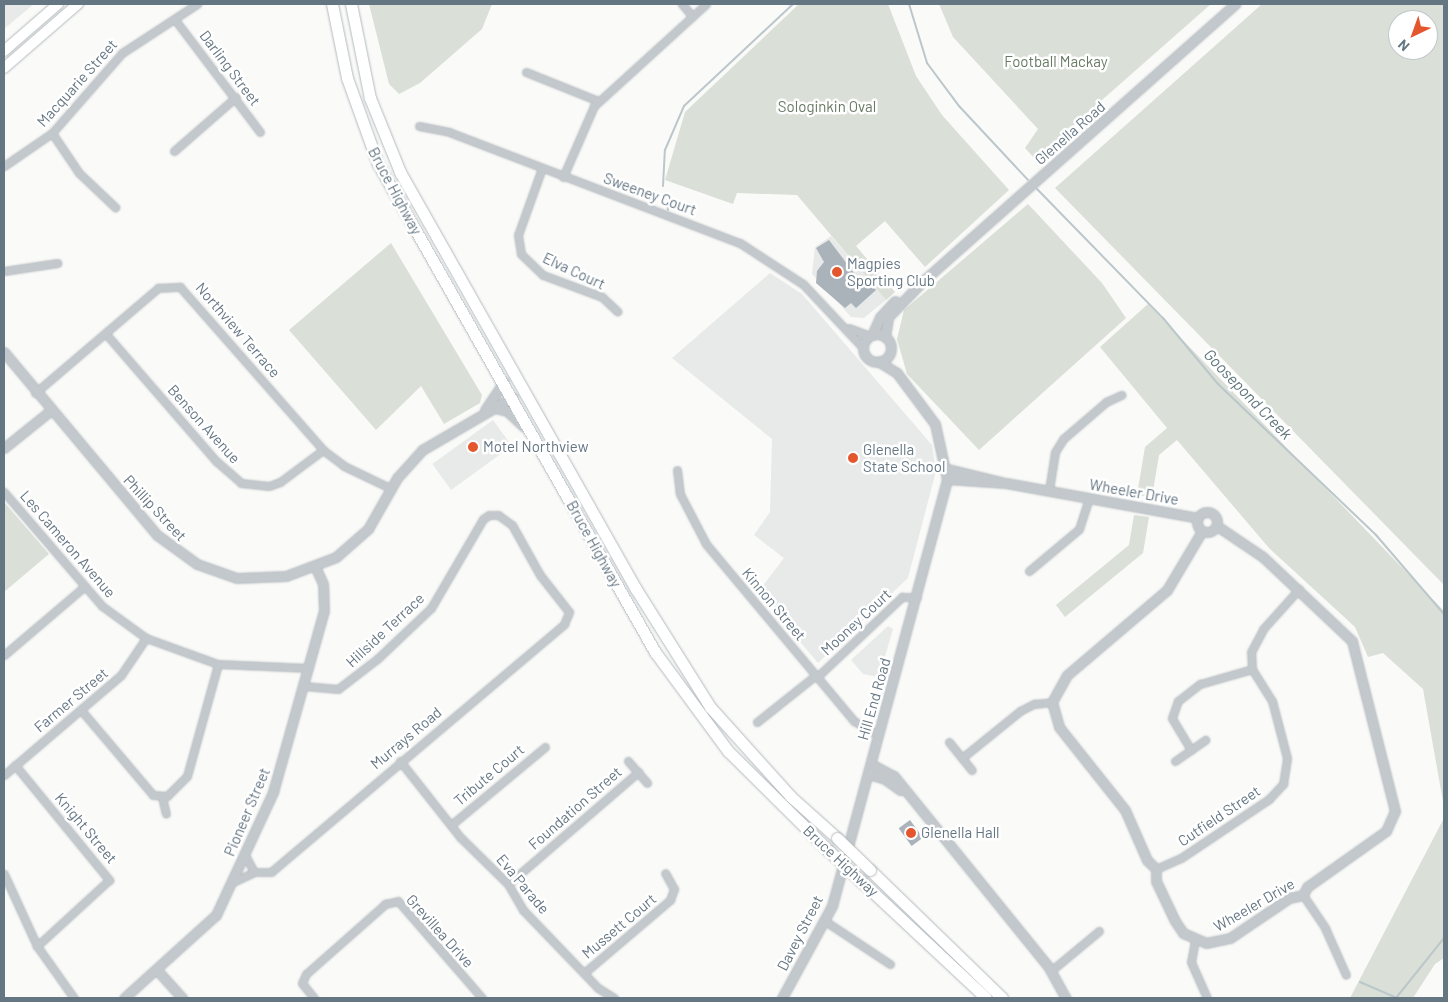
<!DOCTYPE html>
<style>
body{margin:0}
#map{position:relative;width:1448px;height:1002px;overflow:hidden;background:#fafaf8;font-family:Barlow,sans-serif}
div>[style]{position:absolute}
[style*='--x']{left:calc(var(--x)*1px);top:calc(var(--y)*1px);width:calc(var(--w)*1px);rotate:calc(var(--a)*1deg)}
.built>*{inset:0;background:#e8e9e9;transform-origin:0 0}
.green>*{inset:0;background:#dadfd7}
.stream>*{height:2px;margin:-1px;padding:0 1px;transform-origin:1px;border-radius:1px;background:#bbc7cb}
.building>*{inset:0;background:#aab3b9;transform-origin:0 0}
.roads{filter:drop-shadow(0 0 1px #b3babf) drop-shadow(0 0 1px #b3babf)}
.minor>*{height:7px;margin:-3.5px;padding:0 3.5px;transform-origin:3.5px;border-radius:3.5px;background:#c3c8cc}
.tertiary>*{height:9px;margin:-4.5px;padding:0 4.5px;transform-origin:4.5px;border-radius:4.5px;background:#c3c8cc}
.tertiary>.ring{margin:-4.5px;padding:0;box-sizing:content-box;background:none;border:9px solid #c3c8cc;border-radius:50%}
.secondary>*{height:10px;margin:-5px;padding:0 5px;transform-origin:5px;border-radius:5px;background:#fff}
.trunk>*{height:11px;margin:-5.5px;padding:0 5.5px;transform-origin:5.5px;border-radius:5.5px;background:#fff}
.bridges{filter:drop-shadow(0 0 1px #b4b9bd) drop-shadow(0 0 1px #b4b9bd)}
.trunk-bridge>*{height:11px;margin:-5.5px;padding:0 5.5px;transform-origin:5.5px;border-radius:5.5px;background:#fff}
.dots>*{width:14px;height:14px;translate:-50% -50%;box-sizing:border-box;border:2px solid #fff;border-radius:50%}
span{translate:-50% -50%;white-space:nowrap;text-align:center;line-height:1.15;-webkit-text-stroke:5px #fff;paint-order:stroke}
.park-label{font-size:15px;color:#687a64}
.street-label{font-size:15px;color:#657683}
.poi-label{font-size:15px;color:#657683}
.left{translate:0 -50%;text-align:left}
.water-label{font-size:16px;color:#60757c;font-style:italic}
.frame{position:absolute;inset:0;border:5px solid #657683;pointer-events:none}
.north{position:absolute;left:1388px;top:10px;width:50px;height:50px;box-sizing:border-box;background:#fff;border:1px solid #c1c8cd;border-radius:50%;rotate:222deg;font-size:14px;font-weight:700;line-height:20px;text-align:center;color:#657683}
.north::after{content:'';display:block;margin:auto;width:18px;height:22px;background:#e4572e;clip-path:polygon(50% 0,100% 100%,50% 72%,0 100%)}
</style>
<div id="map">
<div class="built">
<i style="clip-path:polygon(4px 4px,34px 4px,4px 29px)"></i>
<i style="clip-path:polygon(831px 236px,886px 300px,864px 318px,851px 317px,812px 274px,815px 247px)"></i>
<i style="clip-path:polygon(770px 273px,802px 294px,932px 445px,936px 471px,908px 578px,818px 663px,758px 592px,784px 558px,754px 535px,770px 512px,772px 439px,672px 358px)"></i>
<i style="left:493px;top:420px;width:32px;height:75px;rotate:54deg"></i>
<i style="clip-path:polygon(888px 626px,893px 629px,879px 677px,863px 674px,851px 660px)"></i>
</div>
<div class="green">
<i style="clip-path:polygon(369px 4px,492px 4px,482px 29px,420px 83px,399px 94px,389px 84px)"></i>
<i style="clip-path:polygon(799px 4px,888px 4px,916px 76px,942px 115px,1009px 190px,925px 267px,885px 221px,856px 246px,895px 292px,886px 300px,797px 195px,737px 193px,733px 204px,665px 180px,685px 112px)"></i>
<i style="clip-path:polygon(939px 4px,1211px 4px,1035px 159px,1025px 148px,1038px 129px,953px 37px)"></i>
<i style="clip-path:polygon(evenodd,1262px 4px,1444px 4px,1444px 585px,1055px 188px,1262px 4px,1398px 20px,1428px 20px,1428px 50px,1398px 50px,1398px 20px)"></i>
<i style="clip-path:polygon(1028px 204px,1102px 283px,1126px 318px,979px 450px,907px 374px,897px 339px,904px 310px)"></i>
<i style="clip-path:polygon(391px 243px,482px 395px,480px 403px,444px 424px,421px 386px,376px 430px,289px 330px)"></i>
<i style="clip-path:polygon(1148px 304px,1444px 611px,1444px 807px,1423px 689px,1383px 653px,1368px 657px,1355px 627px,1269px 548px,1177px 440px,1159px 455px,1152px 497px,1137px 495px,1145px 447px,1167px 428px,1100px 347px)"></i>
<i style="clip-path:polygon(4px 502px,49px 554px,4px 592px)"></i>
<i style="clip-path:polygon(1134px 515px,1149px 517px,1143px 553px,1065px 617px,1056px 605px,1129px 545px)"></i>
<i style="clip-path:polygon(1444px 818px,1444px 958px,1435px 964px,1413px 998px,1350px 998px)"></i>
</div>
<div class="stream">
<i style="--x:909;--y:4;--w:62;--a:73"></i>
<i style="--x:927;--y:63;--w:54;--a:53.3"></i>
<i style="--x:959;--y:106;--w:101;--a:47"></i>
<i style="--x:663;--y:186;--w:36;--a:-87"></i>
<i style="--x:665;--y:150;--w:48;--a:-66.6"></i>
<i style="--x:684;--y:106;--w:149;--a:-43.1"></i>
<i style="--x:1037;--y:189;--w:180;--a:45.7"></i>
<i style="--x:1163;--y:318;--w:86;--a:50.2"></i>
<i style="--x:1218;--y:384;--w:219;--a:43.7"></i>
<i style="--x:1376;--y:535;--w:104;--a:49.3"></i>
<i style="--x:666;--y:197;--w:13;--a:81"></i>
<i style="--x:1360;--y:982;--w:40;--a:23.4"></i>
<i style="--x:1396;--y:998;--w:77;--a:-51.3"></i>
</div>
<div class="building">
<i style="clip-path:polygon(829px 240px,863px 285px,868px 281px,876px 290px,856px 308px,851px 303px,845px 308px,816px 283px,817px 271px,824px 262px,816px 248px)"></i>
<i style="left:910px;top:820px;width:22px;height:14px;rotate:54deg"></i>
</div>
<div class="roads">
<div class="minor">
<i style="--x:682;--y:4;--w:16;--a:50"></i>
<i style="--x:176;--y:21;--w:139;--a:52.9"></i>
<i style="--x:526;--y:72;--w:78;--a:21.9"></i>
<i style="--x:419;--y:126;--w:31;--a:11"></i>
<i style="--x:449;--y:132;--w:311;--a:20.9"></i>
<i style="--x:740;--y:243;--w:75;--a:33.1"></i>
<i style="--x:803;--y:284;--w:88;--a:46.8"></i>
<i style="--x:52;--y:133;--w:48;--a:56"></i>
<i style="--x:79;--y:173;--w:50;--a:43.4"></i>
<i style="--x:174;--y:151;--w:82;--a:-41.1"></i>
<i style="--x:4;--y:166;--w:58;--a:-34.5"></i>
<i style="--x:52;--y:133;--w:106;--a:-48.8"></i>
<i style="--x:122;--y:53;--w:90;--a:-33.2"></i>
<i style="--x:542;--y:168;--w:71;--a:109.7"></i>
<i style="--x:518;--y:235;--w:19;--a:81"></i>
<i style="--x:521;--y:254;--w:30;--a:44"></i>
<i style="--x:543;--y:275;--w:63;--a:20.4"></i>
<i style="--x:602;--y:297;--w:21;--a:43"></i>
<i style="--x:563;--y:177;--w:77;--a:-66.4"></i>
<i style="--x:594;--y:106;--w:151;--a:-42.3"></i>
<i style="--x:4;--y:271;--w:54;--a:-8.6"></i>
<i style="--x:849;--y:328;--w:22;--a:21"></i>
<i style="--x:106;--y:334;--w:168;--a:49.1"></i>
<i style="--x:216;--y:461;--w:33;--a:41"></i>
<i style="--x:241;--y:483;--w:28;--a:6"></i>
<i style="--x:269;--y:486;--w:12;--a:-20"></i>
<i style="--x:280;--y:482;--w:54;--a:-36.7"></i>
<i style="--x:35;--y:393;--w:162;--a:-40.5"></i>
<i style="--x:158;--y:288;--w:22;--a:-3"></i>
<i style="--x:180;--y:287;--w:217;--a:48.7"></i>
<i style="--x:323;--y:450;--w:26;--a:37"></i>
<i style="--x:344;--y:466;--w:53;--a:25.6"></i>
<i style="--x:677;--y:470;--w:24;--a:83"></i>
<i style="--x:680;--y:494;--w:56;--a:62.5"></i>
<i style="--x:706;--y:544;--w:231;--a:50.1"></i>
<i style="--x:854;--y:721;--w:28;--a:30"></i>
<i style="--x:1049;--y:490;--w:38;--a:-81"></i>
<i style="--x:1055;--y:452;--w:15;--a:-58"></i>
<i style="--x:1063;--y:439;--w:57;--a:-40.7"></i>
<i style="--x:1106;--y:402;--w:17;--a:-25"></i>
<i style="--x:4;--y:492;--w:150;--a:49.3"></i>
<i style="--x:102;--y:606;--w:54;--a:36"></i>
<i style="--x:146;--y:638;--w:77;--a:19.9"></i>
<i style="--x:218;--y:664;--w:91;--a:2.5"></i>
<i style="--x:1029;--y:571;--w:65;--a:-40"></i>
<i style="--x:1079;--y:529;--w:29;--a:-72"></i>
<i style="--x:4;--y:655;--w:105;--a:-40.4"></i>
<i style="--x:817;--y:677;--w:117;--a:-43.3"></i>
<i style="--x:902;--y:597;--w:15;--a:0"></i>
<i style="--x:81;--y:710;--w:111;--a:49.7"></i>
<i style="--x:153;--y:795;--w:14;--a:4"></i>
<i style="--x:167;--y:796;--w:28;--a:-45"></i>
<i style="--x:187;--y:776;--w:116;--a:-74.5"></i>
<i style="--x:757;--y:722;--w:75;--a:-38.5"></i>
<i style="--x:949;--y:742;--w:36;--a:51"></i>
<i style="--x:1191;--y:750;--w:37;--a:-121"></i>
<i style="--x:1172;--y:718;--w:18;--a:-71"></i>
<i style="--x:1178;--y:701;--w:28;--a:-38"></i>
<i style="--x:1200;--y:684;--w:54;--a:-16.1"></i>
<i style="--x:962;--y:758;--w:75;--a:-39"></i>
<i style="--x:1020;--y:711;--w:16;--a:-27"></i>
<i style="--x:1034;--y:704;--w:18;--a:-6"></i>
<i style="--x:400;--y:761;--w:97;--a:51.7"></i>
<i style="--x:460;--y:837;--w:67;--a:44.4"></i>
<i style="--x:508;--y:884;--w:30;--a:60"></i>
<i style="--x:523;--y:910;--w:108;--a:46.1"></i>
<i style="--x:598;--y:988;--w:19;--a:32"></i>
<i style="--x:628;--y:761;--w:29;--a:49"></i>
<i style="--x:1175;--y:761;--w:37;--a:-35"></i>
<i style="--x:15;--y:765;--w:149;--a:50.7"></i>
<i style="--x:109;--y:880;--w:98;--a:137.5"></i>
<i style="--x:4;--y:775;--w:154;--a:-40.5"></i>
<i style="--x:121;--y:675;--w:45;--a:-56"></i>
<i style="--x:162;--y:797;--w:17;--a:77"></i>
<i style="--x:451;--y:825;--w:122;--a:-39.7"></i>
<i style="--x:245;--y:855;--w:19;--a:62"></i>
<i style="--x:1156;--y:869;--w:27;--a:-24"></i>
<i style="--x:1181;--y:858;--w:106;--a:-33.8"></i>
<i style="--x:1269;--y:799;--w:21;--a:-47"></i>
<i style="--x:1283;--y:784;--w:26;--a:-81"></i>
<i style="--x:1287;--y:758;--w:59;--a:-104.7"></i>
<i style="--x:1272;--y:701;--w:38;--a:-122"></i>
<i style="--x:1252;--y:669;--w:17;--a:-93"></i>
<i style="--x:1251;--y:652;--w:26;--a:-62"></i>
<i style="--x:1263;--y:629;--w:54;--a:-48"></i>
<i style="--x:4;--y:874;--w:79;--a:65.4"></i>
<i style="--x:37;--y:946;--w:64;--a:54.6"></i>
<i style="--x:233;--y:882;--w:23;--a:-25"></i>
<i style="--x:254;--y:872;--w:17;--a:0"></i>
<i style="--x:271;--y:872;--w:384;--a:-40.2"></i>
<i style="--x:564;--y:624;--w:13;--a:-67"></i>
<i style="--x:569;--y:612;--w:47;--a:-128.1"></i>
<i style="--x:540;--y:575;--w:57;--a:-119.2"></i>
<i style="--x:512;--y:525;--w:17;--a:-144"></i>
<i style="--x:498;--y:515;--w:9;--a:180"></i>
<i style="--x:489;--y:515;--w:7;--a:146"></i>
<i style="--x:483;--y:519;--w:103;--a:120.3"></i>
<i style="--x:431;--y:608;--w:74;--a:136.6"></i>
<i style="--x:377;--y:659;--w:49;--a:142.4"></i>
<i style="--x:338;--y:689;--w:34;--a:-175"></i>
<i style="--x:508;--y:884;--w:172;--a:-40.7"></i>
<i style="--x:1303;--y:895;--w:40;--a:56"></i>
<i style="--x:1325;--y:928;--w:51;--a:65.9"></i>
<i style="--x:825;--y:921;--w:78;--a:33.5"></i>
<i style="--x:1195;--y:940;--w:22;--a:100"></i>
<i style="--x:1191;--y:962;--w:39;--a:66"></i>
<i style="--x:1052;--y:970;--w:61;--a:-39.7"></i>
<i style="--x:584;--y:973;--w:113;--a:-40.3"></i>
<i style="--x:670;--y:900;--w:12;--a:-70"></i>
<i style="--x:674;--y:889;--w:18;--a:-119"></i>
<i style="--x:314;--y:998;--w:19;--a:-129"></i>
<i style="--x:302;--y:983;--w:10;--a:-66"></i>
<i style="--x:306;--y:974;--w:106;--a:-41.5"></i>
<i style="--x:385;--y:904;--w:13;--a:-13"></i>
<i style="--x:398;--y:901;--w:128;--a:49.1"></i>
</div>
<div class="tertiary">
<i class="ring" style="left:863px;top:334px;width:19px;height:19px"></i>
<i style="--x:872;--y:335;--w:20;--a:-66"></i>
<i style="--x:880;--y:317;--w:22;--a:-47"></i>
<i style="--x:885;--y:337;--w:20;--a:-81"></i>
<i style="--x:888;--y:317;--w:49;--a:-45.8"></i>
<i style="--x:922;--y:282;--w:419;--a:-41.6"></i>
<i style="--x:4;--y:352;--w:239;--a:50.1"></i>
<i style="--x:157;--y:535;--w:49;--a:35.9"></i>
<i style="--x:197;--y:564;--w:42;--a:19.3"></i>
<i style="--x:237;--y:578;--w:49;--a:-2.3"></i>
<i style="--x:286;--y:576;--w:53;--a:-20.8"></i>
<i style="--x:336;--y:557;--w:43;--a:-41.2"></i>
<i style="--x:368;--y:529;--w:59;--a:-60.4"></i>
<i style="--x:397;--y:478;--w:38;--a:-48"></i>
<i style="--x:422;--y:450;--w:105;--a:-30.2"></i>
<i style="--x:495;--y:408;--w:12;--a:14"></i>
<i style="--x:507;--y:411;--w:23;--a:43"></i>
<i style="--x:485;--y:410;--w:34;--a:-56"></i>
<i style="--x:4;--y:448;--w:59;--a:-38.8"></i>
<i style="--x:947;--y:469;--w:56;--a:13.5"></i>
<i style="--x:947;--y:479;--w:59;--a:3.9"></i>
<i style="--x:1006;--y:483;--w:195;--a:10.3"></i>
<i class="ring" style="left:1197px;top:512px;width:11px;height:11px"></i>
<i style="--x:1202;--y:531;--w:69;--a:120.7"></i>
<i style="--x:1167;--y:590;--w:131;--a:139.6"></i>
<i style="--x:1067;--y:675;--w:31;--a:119"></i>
<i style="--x:1052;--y:702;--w:26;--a:74"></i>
<i style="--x:1059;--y:727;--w:106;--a:51.5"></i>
<i style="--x:1125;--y:810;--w:55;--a:66.3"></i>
<i style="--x:1147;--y:860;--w:13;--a:45"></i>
<i style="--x:1156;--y:869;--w:12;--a:90"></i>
<i style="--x:1156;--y:881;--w:44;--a:64.6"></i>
<i style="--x:1175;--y:921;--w:14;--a:56"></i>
<i style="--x:1183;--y:933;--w:25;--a:23"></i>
<i style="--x:1206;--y:943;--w:25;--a:-12"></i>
<i style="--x:1230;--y:938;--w:71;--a:-34.1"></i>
<i style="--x:1289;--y:898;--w:14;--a:-12"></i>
<i style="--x:1303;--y:895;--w:9;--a:-63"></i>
<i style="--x:1307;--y:887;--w:97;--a:-35.3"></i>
<i style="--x:1386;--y:831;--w:22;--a:-66"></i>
<i style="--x:1395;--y:811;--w:175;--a:-104.2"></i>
<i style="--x:1352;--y:641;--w:122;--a:-136.7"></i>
<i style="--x:1263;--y:557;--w:55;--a:-146"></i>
<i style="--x:871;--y:764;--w:26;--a:28"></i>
<i style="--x:894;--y:776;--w:245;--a:51"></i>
<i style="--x:1048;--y:966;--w:37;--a:61"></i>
<i style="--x:868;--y:774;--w:18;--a:16"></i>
<i style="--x:885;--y:779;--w:19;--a:36"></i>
<i style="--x:157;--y:970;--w:38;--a:48"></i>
<i style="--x:124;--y:998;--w:124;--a:-42.1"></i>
<i style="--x:216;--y:915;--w:136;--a:-65.1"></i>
<i style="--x:273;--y:792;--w:188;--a:-74.3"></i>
<i style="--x:324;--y:611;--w:27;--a:-92"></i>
<i style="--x:323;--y:584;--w:17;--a:-114"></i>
<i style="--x:782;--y:998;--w:105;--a:-61.5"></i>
<i style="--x:832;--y:906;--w:442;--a:-74.9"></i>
<i style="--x:947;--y:479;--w:56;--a:-102.3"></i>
<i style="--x:935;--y:424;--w:64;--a:-126.7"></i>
<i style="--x:897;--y:373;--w:22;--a:-148"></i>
</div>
<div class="secondary">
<i style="--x:4;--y:51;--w:72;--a:-41"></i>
<i style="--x:4;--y:68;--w:98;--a:-40.9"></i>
</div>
<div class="trunk">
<i style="--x:332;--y:4;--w:76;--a:78.5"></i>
<i style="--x:347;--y:78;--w:91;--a:70.2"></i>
<i style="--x:378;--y:164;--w:561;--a:60.42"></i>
<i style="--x:655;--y:652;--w:123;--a:53.6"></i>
<i style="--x:728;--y:751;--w:142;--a:44.7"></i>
<i style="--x:351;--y:4;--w:96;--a:78.6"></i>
<i style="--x:370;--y:98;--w:80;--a:67.9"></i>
<i style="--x:400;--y:172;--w:479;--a:60.5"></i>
<i style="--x:636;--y:589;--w:139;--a:57.9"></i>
<i style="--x:710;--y:707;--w:120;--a:48"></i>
<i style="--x:790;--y:796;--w:63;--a:41.8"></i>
<i style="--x:870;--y:870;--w:184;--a:44.1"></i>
<i style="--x:861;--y:881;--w:171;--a:43.1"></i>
</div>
</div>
<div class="bridges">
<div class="trunk-bridge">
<i style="--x:837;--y:838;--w:46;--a:44.1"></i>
<i style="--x:829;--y:851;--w:44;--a:43.2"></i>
</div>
</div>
<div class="dots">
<i style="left:837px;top:272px;background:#e4572e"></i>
<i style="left:473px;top:447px;background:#e4572e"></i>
<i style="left:853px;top:458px;background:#e4572e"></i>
<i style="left:911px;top:833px;background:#e4572e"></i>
</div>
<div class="park-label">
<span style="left:1056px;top:62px">Football Mackay</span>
<span style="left:827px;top:107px">Sologinkin Oval</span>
</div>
<div class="street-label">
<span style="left:230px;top:68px;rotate:53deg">Darling Street</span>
<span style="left:77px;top:83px;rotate:-48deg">Macquarie Street</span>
<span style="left:1070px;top:133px;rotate:-41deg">Glenella Road</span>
<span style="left:395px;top:191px;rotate:62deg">Bruce Highway</span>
<span style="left:650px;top:194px;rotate:20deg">Sweeney Court</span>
<span style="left:574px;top:271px;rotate:25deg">Elva Court</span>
<span style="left:238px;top:330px;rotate:49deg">Northview Terrace</span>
<span style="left:204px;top:424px;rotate:48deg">Benson Avenue</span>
<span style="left:1134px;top:492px;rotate:10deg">Wheeler Drive</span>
<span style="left:155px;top:508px;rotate:47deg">Phillip Street</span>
<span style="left:68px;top:544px;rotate:49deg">Les Cameron Avenue</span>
<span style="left:594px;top:544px;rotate:61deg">Bruce Highway</span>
<span style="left:774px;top:604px;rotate:50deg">Kinnon Street</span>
<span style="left:856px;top:622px;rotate:-43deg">Mooney Court</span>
<span style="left:385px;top:630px;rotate:-43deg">Hillside Terrace</span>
<span style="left:874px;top:699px;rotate:-74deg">Hill End Road</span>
<span style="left:71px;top:700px;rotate:-40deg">Farmer Street</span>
<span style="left:406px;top:738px;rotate:-40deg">Murrays Road</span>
<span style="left:489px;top:775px;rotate:-40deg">Tribute Court</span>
<span style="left:575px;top:808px;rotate:-41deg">Foundation Street</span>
<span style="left:247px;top:812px;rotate:-67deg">Pioneer Street</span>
<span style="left:1219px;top:816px;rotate:-34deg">Cutfield Street</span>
<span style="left:86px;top:828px;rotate:50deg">Knight Street</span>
<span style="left:841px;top:861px;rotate:43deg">Bruce Highway</span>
<span style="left:523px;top:884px;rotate:50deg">Eva Parade</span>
<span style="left:1254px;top:905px;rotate:-30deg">Wheeler Drive</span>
<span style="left:619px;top:926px;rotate:-40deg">Mussett Court</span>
<span style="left:440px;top:931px;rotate:48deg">Grevillea Drive</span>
<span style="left:800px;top:933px;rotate:-63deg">Davey Street</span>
</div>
<div class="poi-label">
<span class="left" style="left:847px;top:272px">Magpies<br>Sporting Club</span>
<span class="left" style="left:483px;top:447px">Motel Northview</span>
<span class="left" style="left:863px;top:458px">Glenella<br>State School</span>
<span class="left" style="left:921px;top:833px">Glenella Hall</span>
</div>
<div class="water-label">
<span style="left:1248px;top:394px;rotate:46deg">Goosepond Creek</span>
</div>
<div class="frame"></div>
<div class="north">N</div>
</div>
